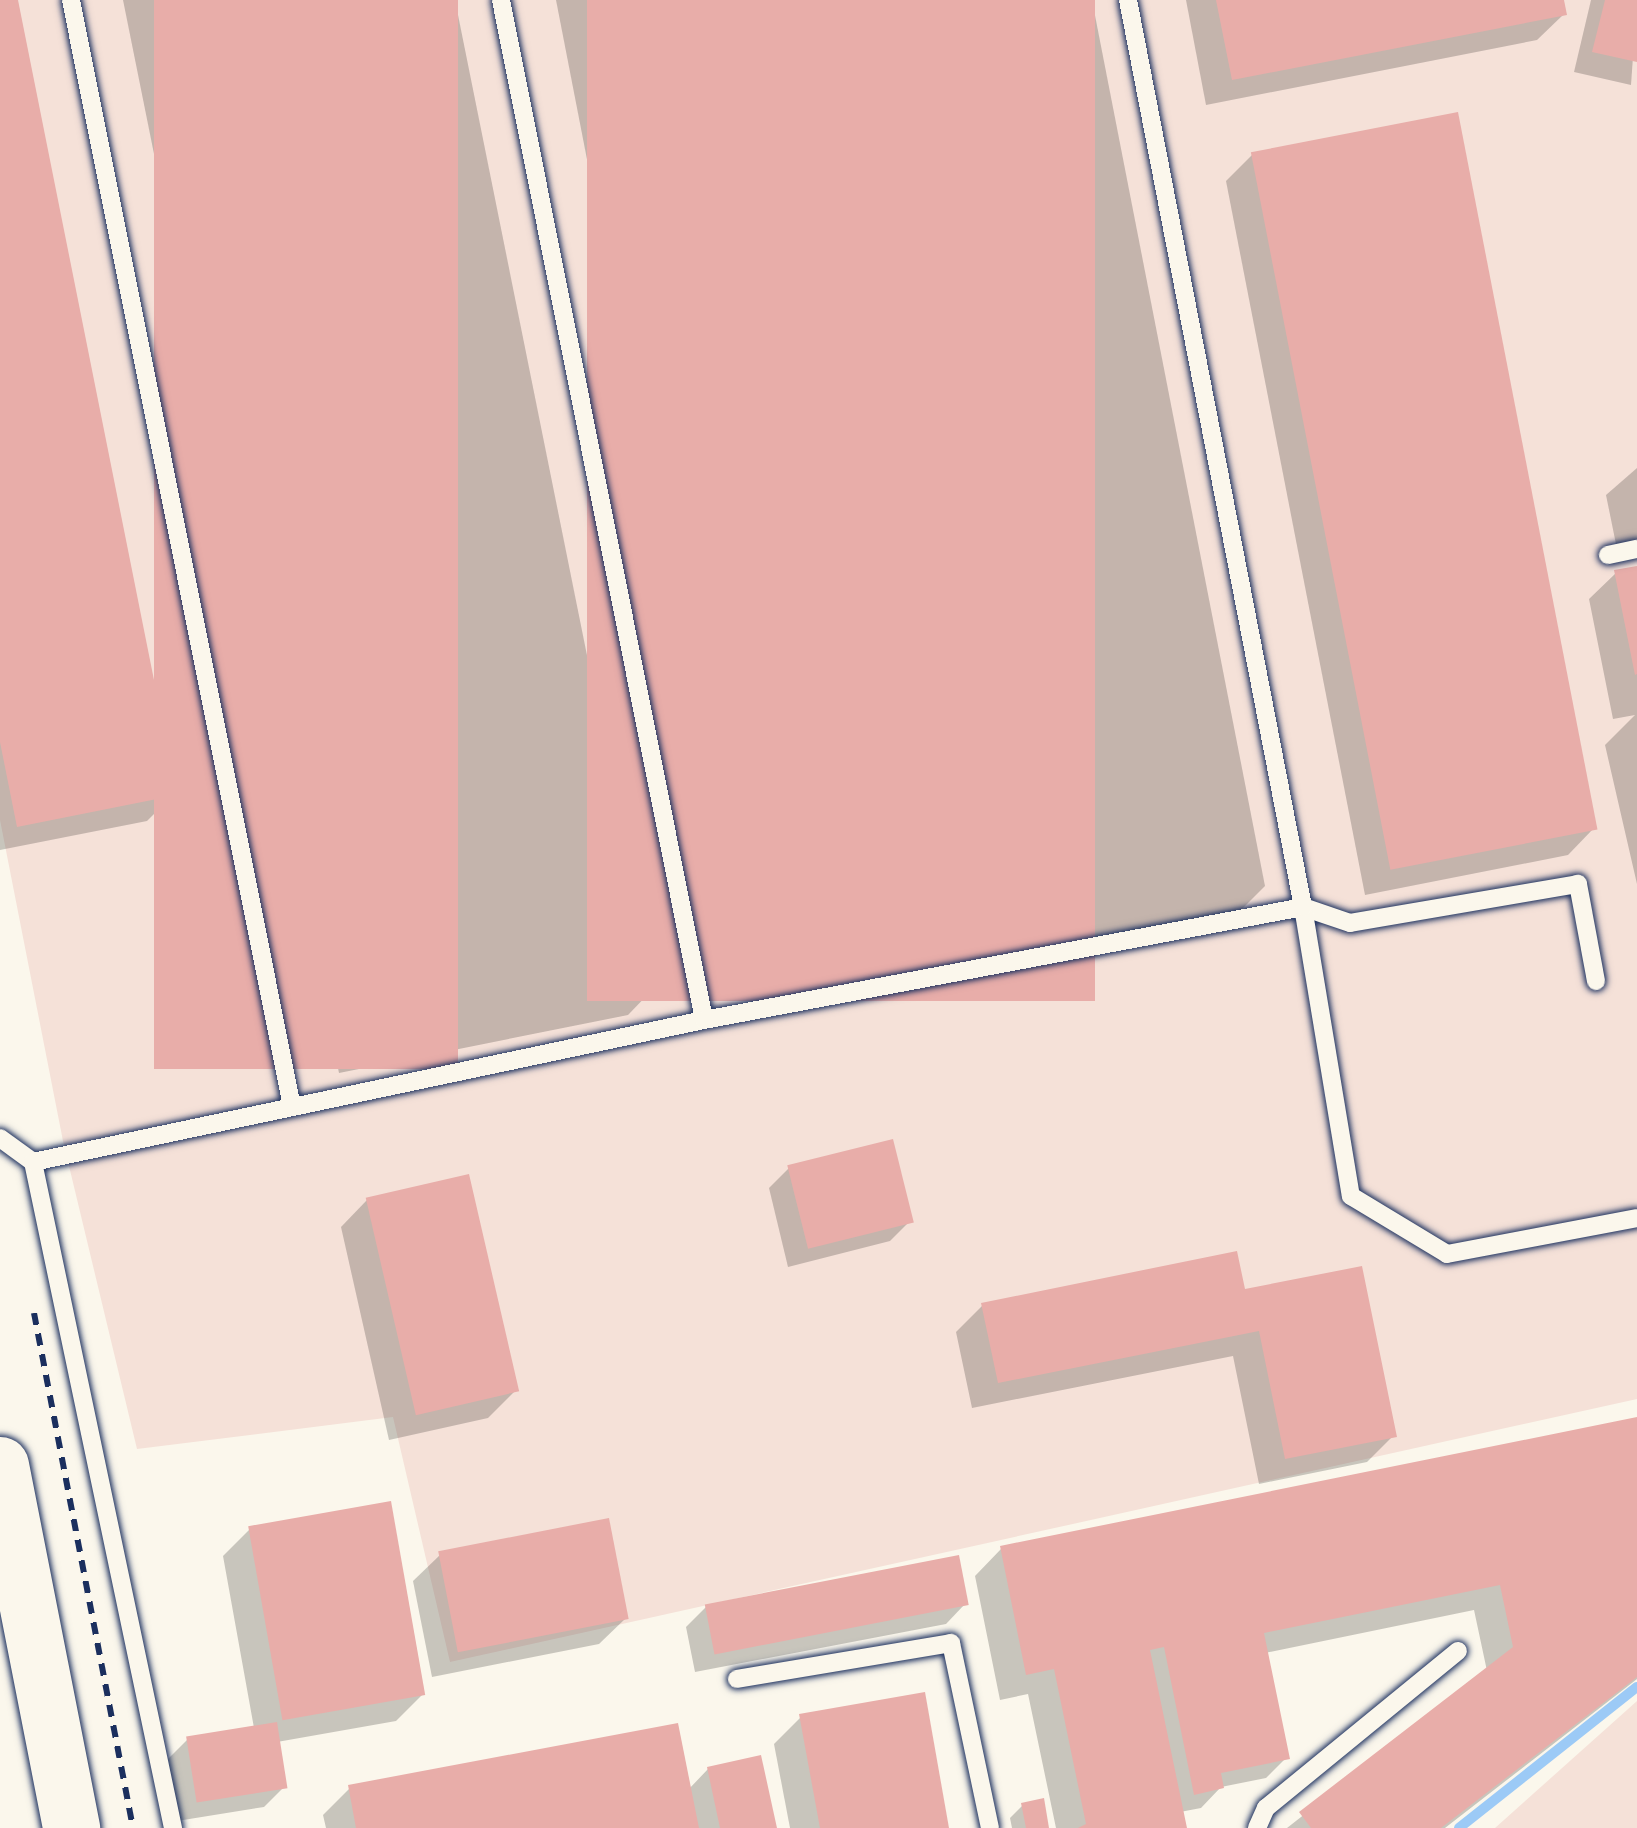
<!DOCTYPE html>
<style>
body{margin:0}
#map{position:relative;width:1637px;height:1828px;overflow:hidden;background:#fbf7ec;font-family:"Playpen Sans",sans-serif}
div>[style]{position:absolute}
[style*='--x']{left:calc(var(--x)*1px);top:calc(var(--y)*1px);width:calc(var(--w)*1px);rotate:calc(var(--a)*1deg)}
.built>*{inset:0;background:#f5e1d8}
.shadow>*{inset:0;background:#0003}
.stream>*{height:10px;margin:-5px;padding:0 5px;transform-origin:5px;border-radius:5px;background:#9ccaf6}
.building>*{inset:0;background:#e8ada9;transform-origin:0 0}
.path>*{height:6px;margin-top:-3px;transform-origin:0;background:repeating-linear-gradient(90deg,#1b2f5e 0 12px,transparent 0 21px)}
.roads{filter:drop-shadow(0 0 3px #1b2f5e) drop-shadow(0 0 3px #1b2f5e)}
.service>*{height:18px;margin:-9px;padding:0 9px;transform-origin:9px;border-radius:9px;background:#fbf7ec}
.primary>*{height:57px;margin:-28.5px;padding:0 28.5px;transform-origin:28.5px;border-radius:28.5px;background:#fbf7ec}
span{translate:-50% -50%;white-space:nowrap;text-align:center;line-height:1.15;-webkit-text-stroke:9px #fbf7ec;paint-order:stroke}
</style>
<div id="map">
<div class="built">
<i style="clip-path:polygon(0 0,1637px 0,1637px 1399px,450px 1662px,393px 1417px,137px 1449px,63px 1141px,0 820px)"></i>
<i style="clip-path:polygon(1637px 1701px,1637px 1828px,1495px 1828px)"></i>
</div>
<div class="shadow">
<i style="clip-path:polygon(0 0,15px 0,174px 794px,147px 821px,0 850px)"></i>
<i style="clip-path:polygon(123px 0,455px 0,654px 988px,628px 1015px,339px 1073px)"></i>
<i style="clip-path:polygon(556px 0,1092px 0,1265px 886px,1238px 913px,752px 1008px)"></i>
<i style="clip-path:polygon(1186px 0,1561px 0,1564px 14px,1537px 40px,1206px 105px)"></i>
<i style="clip-path:polygon(1591px 0,1637px 0,1631px 85px,1574px 72px)"></i>
<i style="clip-path:polygon(1253px 154px,1594px 828px,1568px 855px,1365px 895px,1226px 181px)"></i>
<i style="clip-path:polygon(1637px 468px,1637px 556px,1619px 559px,1606px 495px)"></i>
<i style="clip-path:polygon(1637px 569px,1637px 884px,1605px 745px,1635px 715px,1613px 719px,1589px 599px,1616px 573px)"></i>
<i style="clip-path:polygon(789px 1168px,910px 1221px,890px 1241px,788px 1267px,769px 1188px)"></i>
<i style="clip-path:polygon(367px 1200px,515px 1391px,488px 1418px,389px 1440px,341px 1227px)"></i>
<i style="clip-path:polygon(1243px 1293px,1393px 1436px,1367px 1462px,1259px 1484px,1233px 1356px,972px 1408px,956px 1332px,983px 1305px)"></i>
<i style="clip-path:polygon(1637px 1420px,1637px 1679px,1445px 1828px,1287px 1828px,1487px 1671px,1474px 1610px,1265px 1653px,1286px 1758px,1266px 1778px,1221px 1787px,1201px 1808px,1180px 1812px,1184px 1828px,1056px 1828px,1028px 1694px,1000px 1700px,975px 1576px,1001px 1549px)"></i>
<i style="clip-path:polygon(249px 1530px,423px 1694px,396px 1721px,277px 1742px,284px 1787px,264px 1807px,177px 1821px,168px 1759px,188px 1739px,254px 1728px,223px 1556px)"></i>
<i style="clip-path:polygon(440px 1555px,626px 1618px,599px 1644px,432px 1677px,413px 1581px)"></i>
<i style="clip-path:polygon(965px 1604px,946px 1624px,695px 1672px,686px 1627px,706px 1607px)"></i>
<i style="clip-path:polygon(801px 1717px,946px 1828px,790px 1828px,774px 1744px)"></i>
<i style="clip-path:polygon(708px 1769px,774px 1828px,326px 1828px,323px 1815px,350px 1788px,688px 1790px)"></i>
<i style="clip-path:polygon(1023px 1805px,1046px 1828px,1012px 1828px,1010px 1818px)"></i>
</div>
<div class="stream">
<i style="--x:1459;--y:1828;--w:227;--a:-38.4"></i>
</div>
<div class="building">
<i style="clip-path:polygon(0 0,18px 0,177px 795px,17px 827px,0 742px)"></i>
<i style="left:154px;top:0;width:304px;height:1069px"></i>
<i style="left:587px;top:0;width:508px;height:1001px"></i>
<i style="clip-path:polygon(1216px 0,1564px 0,1567px 15px,1232px 80px)"></i>
<i style="clip-path:polygon(1605px 0,1637px 0,1637px 62px,1592px 52px)"></i>
<i style="left:1458px;top:112px;width:731px;height:211px;rotate:79deg"></i>
<i style="clip-path:polygon(1637px 566px,1637px 674px,1635px 675px,1614px 570px)"></i>
<i style="left:893px;top:1139px;width:86px;height:109px;rotate:76deg"></i>
<i style="left:469px;top:1174px;width:223px;height:106px;rotate:77deg"></i>
<i style="clip-path:polygon(1237px 1251px,1245px 1289px,1362px 1266px,1397px 1437px,1285px 1459px,1259px 1331px,998px 1383px,981px 1303px)"></i>
<i style="clip-path:polygon(1637px 1417px,1637px 1677px,1441px 1828px,1311px 1828px,1299px 1812px,1513px 1647px,1500px 1585px,1264px 1633px,1290px 1759px,1221px 1773px,1224px 1788px,1194px 1795px,1164px 1647px,1150px 1650px,1187px 1828px,1078px 1828px,1086px 1824px,1054px 1669px,1026px 1675px,1000px 1546px)"></i>
<i style="left:391px;top:1501px;width:197px;height:145px;rotate:80deg"></i>
<i style="left:609px;top:1518px;width:103px;height:174px;rotate:79deg"></i>
<i style="left:959px;top:1555px;width:51px;height:259px;rotate:79deg"></i>
<i style="clip-path:polygon(925px 1692px,949px 1828px,820px 1828px,799px 1714px)"></i>
<i style="left:277px;top:1722px;width:67px;height:92px;rotate:81deg"></i>
<i style="clip-path:polygon(678px 1723px,699px 1828px,356px 1828px,348px 1785px)"></i>
<i style="clip-path:polygon(761px 1755px,777px 1828px,720px 1828px,707px 1767px)"></i>
<i style="clip-path:polygon(1044px 1798px,1049px 1828px,1026px 1828px,1021px 1803px)"></i>
</div>
<div class="path">
<i style="--x:34;--y:1313;--w:524;--a:79.12"></i>
</div>
<div class="roads">
<div class="service">
<i style="--x:71;--y:0;--w:1129;--a:78.71"></i>
<i style="--x:501;--y:0;--w:1040;--a:78.74"></i>
<i style="--x:1608;--y:555;--w:30;--a:-12"></i>
<i style="--x:1596;--y:981;--w:99;--a:-100.5"></i>
<i style="--x:1578;--y:884;--w:231;--a:170.3"></i>
<i style="--x:1350;--y:923;--w:50;--a:-161.2"></i>
<i style="--x:1303;--y:907;--w:293;--a:80.6"></i>
<i style="--x:1351;--y:1196;--w:112;--a:31.1"></i>
<i style="--x:1447;--y:1254;--w:193;--a:-10.7"></i>
<i style="--x:0;--y:1138;--w:41;--a:36"></i>
<i style="--x:33;--y:1162;--w:681;--a:78.13"></i>
<i style="--x:33;--y:1162;--w:686;--a:-11.95"></i>
<i style="--x:704;--y:1020;--w:610;--a:-10.68"></i>
<i style="--x:1303;--y:907;--w:924;--a:-100.92"></i>
<i style="--x:737;--y:1679;--w:217;--a:-9.5"></i>
<i style="--x:951;--y:1643;--w:189;--a:78.1"></i>
<i style="--x:1257;--y:1828;--w:22;--a:-66"></i>
<i style="--x:1266;--y:1808;--w:248;--a:-39.3"></i>
</div>
<div class="primary">
<i style="--x:0;--y:1465;--w:370;--a:78.9"></i>
</div>
</div>
</div>
